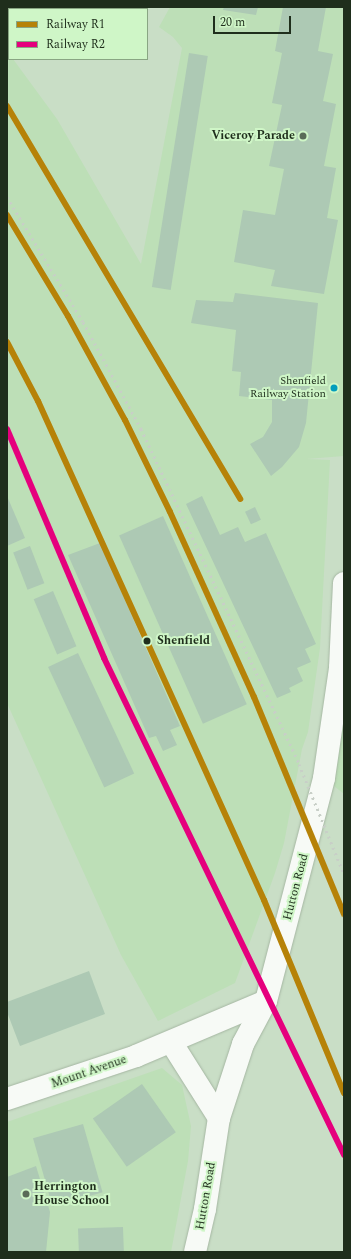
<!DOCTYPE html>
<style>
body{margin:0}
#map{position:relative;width:351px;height:1259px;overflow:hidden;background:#c9dec6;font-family:Spectral,serif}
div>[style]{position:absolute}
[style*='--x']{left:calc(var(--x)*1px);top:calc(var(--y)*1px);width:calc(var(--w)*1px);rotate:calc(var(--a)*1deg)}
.built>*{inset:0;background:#bddfb7}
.building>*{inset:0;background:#adc9b4;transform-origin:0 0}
.roads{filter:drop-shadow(0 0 1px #a5b6a2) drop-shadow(0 0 1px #a5b6a2)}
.minor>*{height:22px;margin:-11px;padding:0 11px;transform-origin:11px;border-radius:11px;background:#f7faf6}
.major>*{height:22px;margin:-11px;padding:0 11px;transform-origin:11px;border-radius:11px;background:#f7faf6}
.rail>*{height:3px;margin-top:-1.5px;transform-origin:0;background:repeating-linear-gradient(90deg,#c8cfc7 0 2px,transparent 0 6px)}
.rail-1>*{height:6px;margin:-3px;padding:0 3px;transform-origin:3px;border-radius:3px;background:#b68208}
.rail-2>*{height:6px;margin:-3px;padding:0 3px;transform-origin:3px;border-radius:3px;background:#e5007d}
.dots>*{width:11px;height:11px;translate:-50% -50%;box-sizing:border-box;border:2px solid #cff6c7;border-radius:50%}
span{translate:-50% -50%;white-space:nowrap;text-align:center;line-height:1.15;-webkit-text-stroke:4px #cff6c7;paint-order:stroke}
.bus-label{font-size:11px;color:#1f2e1c}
.right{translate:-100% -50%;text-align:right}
.poi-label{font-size:12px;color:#1f2e1c;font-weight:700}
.left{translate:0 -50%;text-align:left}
.stop-label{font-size:12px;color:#1f2e1c;font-weight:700}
.street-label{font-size:12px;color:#1f2e1c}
.frame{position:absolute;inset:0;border:8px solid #1f2e1c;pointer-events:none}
.legend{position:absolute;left:8px;top:8px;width:140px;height:52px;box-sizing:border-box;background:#cff6c7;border:1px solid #89a683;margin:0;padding:5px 7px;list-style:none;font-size:12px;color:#1f2e1c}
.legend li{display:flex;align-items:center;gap:8px;height:20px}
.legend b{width:20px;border:1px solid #89a683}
.scale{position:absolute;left:213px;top:16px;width:78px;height:18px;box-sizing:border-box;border:2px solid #1f2e1c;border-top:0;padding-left:5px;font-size:12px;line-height:14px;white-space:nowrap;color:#1f2e1c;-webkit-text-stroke:3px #cff6c7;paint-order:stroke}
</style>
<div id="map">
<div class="built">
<i style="clip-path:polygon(170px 7px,344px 7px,344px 456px,306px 459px,330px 460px,320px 648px,308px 732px,302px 749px,284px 843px,275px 873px,235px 983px,158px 1021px,121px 955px,7px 703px,7px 51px,9px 59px,13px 59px,57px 119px,141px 264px,182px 48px,173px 37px,159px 27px)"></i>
<i style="clip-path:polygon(344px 567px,344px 794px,324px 778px)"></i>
<i style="clip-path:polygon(162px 1068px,182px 1085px,191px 1126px,188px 1161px,171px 1252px,7px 1252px,7px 1122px)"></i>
</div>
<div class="building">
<i style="clip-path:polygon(224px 7px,258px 7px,256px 15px,223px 10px)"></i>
<i style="clip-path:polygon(283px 7px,326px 7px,318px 51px,333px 54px,323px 101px,336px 104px,324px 166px,336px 168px,327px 218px,338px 220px,324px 294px,271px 286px,275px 270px,234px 262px,243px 210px,275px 215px,284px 169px,269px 166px,282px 105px,272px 103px,282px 53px,275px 51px)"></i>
<i style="left:189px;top:53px;width:19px;height:237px;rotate:9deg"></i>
<i style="clip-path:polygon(235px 293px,318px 303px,306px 423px,299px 447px,282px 467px,271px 476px,250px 444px,263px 437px,272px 422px,272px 400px,239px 396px,241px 372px,232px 371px,236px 330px,191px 323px,196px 300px,233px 302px)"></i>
<i style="clip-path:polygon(7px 496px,25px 538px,7px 546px)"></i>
<i style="clip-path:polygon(202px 496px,220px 535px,238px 527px,245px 542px,266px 533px,316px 644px,305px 649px,311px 662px,297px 668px,303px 681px,289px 688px,291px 692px,277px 698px,186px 504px)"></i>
<i style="left:255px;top:507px;width:14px;height:11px;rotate:65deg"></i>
<i style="left:163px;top:516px;width:206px;height:48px;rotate:66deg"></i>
<i style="clip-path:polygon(100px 543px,180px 726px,170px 730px,177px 745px,163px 751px,156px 736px,149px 738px,68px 555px)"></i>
<i style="left:30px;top:546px;width:40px;height:18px;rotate:69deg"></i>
<i style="left:53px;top:591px;width:60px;height:21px;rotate:67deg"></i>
<i style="left:78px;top:653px;width:133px;height:33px;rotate:65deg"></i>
<i style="clip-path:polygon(89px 971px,105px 1014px,20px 1046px,7px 1012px,7px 1002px)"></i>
<i style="left:142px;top:1084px;width:59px;height:60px;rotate:55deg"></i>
<i style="left:83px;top:1124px;width:71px;height:52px;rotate:74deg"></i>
<i style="clip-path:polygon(36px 1166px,50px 1212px,46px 1252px,7px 1252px,7px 1177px)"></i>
<i style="left:123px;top:1227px;width:25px;height:45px;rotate:88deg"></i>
</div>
<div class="roads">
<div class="minor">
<i style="--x:171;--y:1042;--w:90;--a:57.7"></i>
<i style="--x:7;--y:1099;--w:136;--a:-18.4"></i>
<i style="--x:136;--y:1056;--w:141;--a:-22.9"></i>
</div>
<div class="major">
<i style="--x:195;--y:1252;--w:44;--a:-76.9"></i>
<i style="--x:205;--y:1209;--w:92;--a:-81.3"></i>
<i style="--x:219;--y:1118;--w:78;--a:-72"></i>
<i style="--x:243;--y:1044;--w:49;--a:-61.9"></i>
<i style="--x:266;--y:1001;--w:230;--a:-75.4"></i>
<i style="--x:324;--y:778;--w:111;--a:-81.7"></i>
<i style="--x:340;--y:668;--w:85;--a:-87.3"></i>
</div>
</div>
<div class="rail">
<i style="--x:7;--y:197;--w:146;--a:58.7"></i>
<i style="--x:83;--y:322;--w:122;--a:61.5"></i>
<i style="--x:141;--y:429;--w:370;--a:64.7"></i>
<i style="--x:299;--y:764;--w:119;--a:67.8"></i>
<i style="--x:7;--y:215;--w:118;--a:58.9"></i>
<i style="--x:68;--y:316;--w:119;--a:61.3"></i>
<i style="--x:125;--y:420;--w:102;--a:63.9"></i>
<i style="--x:170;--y:512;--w:203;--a:65.6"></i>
<i style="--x:254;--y:697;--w:235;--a:67.5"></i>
<i style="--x:7;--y:429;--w:249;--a:67"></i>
<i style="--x:104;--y:658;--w:552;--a:64.22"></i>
<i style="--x:219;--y:463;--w:42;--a:59.7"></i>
</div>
<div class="rail-1">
<i style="--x:7;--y:106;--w:457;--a:59.3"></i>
<i style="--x:7;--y:215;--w:118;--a:58.9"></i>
<i style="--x:68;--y:316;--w:119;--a:61.3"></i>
<i style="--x:125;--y:420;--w:102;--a:63.9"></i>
<i style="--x:170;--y:512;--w:203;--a:65.6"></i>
<i style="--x:254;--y:697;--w:235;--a:67.5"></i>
<i style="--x:7;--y:342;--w:67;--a:62.3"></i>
<i style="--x:38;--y:401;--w:548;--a:65.63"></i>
<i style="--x:264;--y:900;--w:209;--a:67.5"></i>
</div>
<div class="rail-2">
<i style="--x:7;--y:429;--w:249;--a:67"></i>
<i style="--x:104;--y:658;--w:552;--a:64.22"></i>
</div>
<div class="dots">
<i style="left:303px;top:136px;background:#5a6c58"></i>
<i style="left:334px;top:388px;background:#039dbc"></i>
<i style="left:147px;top:641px;background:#1f2e1c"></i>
<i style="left:26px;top:1194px;background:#5a6c58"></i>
</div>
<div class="bus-label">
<span class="right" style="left:326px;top:388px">Shenfield<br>Railway Station</span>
</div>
<div class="poi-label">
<span class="right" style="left:295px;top:136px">Viceroy Parade</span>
<span class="left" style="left:34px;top:1194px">Herrington<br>House School</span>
</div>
<div class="stop-label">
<span class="left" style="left:157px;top:641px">Shenfield</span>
</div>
<div class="street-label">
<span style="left:296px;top:887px;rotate:-75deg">Hutton Road</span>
<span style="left:89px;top:1072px;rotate:-19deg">Mount Avenue</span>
<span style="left:206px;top:1196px;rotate:-80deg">Hutton Road</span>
</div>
<div class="frame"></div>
<ul class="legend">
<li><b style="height:5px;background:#b68208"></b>Railway R1</li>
<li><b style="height:5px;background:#e5007d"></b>Railway R2</li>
</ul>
<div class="scale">20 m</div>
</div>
